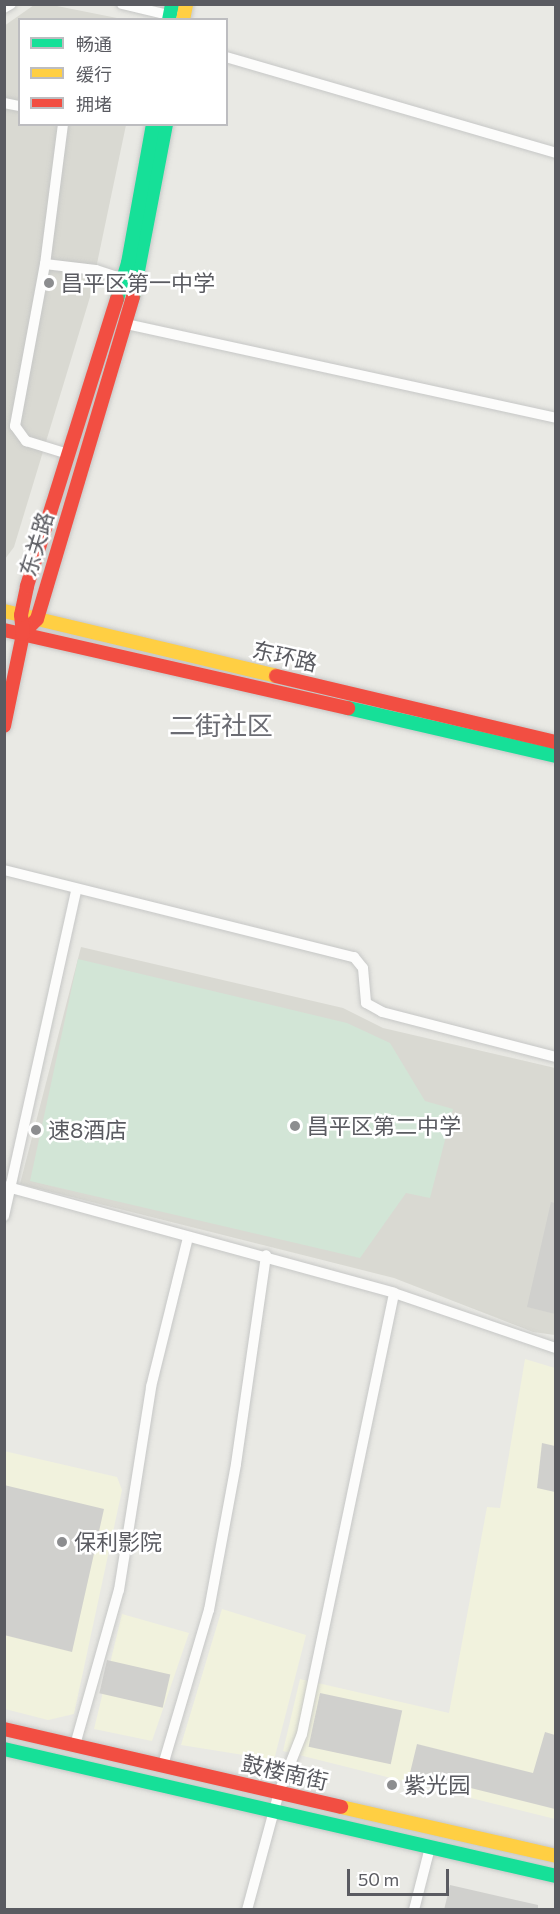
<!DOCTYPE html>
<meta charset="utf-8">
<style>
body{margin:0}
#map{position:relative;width:560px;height:1914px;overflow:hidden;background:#e9e9e4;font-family:Commissioner,"Noto Sans SC",sans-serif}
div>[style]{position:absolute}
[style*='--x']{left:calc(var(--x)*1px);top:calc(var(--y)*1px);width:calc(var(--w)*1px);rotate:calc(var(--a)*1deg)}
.commercial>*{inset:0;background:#f1f2dd}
.education>*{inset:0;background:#d9d9d2}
.green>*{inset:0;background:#d2e5d6}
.building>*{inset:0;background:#d0d0cd;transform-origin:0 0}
.roads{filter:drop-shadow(0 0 2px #c6c7c6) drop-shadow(0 0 2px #c6c7c6)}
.street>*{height:10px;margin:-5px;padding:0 5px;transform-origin:5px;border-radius:5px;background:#fcfcfb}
.fast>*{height:14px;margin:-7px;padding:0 7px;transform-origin:7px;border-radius:7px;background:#16e098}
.slow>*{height:14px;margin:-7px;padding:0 7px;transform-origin:7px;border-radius:7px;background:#ffcf43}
.jam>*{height:14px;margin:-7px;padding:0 7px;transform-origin:7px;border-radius:7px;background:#f24e42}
.dots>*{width:16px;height:16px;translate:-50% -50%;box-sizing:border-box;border:3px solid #fff;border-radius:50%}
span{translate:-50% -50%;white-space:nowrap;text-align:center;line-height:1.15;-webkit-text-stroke:5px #fff;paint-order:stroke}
.poi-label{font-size:22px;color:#5a5b61}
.left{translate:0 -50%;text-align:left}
.street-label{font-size:22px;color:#5a5b61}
.quarter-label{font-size:26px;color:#6b6c73}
.frame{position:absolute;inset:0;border:6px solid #5a5b61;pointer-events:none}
.legend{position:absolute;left:18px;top:18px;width:210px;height:108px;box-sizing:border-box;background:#fff;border:2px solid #bdbdc0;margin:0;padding:8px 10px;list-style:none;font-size:18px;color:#5a5b61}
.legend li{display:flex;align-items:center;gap:12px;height:30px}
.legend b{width:30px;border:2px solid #bdbdc0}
.scale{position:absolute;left:347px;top:1869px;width:102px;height:27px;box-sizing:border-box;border:3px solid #5a5b61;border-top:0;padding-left:8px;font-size:18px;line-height:21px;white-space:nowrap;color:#5a5b61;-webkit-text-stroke:4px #fff;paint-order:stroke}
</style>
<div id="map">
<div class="commercial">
<i style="clip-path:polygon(525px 1359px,555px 1368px,555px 1819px,283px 1751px,300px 1679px,449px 1713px,487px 1507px,500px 1508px)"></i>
<i style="clip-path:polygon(4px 1451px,117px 1477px,122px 1490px,74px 1714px,48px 1720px,5px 1709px)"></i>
<i style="clip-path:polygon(222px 1609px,306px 1635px,274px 1760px,181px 1745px)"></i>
<i style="clip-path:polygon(122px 1614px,189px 1633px,152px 1741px,94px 1729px)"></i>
</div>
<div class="education">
<i style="clip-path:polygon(34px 5px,52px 5px,122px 19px,20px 20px,20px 124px,126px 125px,90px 297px,14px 547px,5px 559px,4px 26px)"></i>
<i style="clip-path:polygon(81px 947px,343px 1008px,383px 1028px,555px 1068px,555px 1335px,533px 1332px,394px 1278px,20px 1184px)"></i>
</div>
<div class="green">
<i style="clip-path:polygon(78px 959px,347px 1023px,390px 1043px,425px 1101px,453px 1109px,430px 1198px,406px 1193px,360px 1258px,30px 1181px)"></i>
</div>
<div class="building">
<i style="clip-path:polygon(551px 1202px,555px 1203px,555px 1314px,527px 1307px)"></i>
<i style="clip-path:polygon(542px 1443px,555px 1446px,555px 1492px,537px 1488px)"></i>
<i style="clip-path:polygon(4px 1485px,104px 1509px,72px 1652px,4px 1635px)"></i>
<i style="left:107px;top:1660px;width:65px;height:34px;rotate:13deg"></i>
<i style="left:320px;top:1693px;width:84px;height:55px;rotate:12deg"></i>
<i style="clip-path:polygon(545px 1732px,555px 1735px,555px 1809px,410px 1773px,417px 1744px,533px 1773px)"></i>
<i style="clip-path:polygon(450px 1885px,538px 1905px,538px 1910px,444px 1910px)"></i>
</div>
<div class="roads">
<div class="street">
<i style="--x:122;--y:4;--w:57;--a:13.3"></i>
<i style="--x:4;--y:8;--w:8;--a:-30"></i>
<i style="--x:226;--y:57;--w:344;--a:16.2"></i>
<i style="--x:4;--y:103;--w:16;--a:11"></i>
<i style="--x:63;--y:124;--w:141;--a:97.3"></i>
<i style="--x:45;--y:264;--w:165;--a:100.5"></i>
<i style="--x:15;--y:426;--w:19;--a:54"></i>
<i style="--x:26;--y:441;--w:44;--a:17.2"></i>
<i style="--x:45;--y:264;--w:51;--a:6.7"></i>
<i style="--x:96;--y:270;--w:28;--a:18"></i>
<i style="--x:126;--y:324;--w:440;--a:12.3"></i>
<i style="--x:4;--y:870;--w:361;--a:14"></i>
<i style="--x:354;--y:957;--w:14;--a:51"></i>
<i style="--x:363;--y:968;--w:35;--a:85"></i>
<i style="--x:366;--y:1003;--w:18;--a:29"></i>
<i style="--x:382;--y:1012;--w:180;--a:14.5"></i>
<i style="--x:4;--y:1186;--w:404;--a:15.3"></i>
<i style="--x:394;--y:1293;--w:171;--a:18.8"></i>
<i style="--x:4;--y:1216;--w:333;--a:-77.5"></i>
<i style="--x:75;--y:1745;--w:161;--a:-74.2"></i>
<i style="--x:119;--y:1590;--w:206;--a:-81"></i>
<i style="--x:151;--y:1387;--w:154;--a:-76.1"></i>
<i style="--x:163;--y:1765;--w:162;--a:-73.5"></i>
<i style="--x:209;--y:1610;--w:148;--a:-79.5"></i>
<i style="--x:236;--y:1464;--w:211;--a:-81.8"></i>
<i style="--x:247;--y:1910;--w:122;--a:-74.8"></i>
<i style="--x:279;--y:1792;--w:62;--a:-68.4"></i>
<i style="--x:302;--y:1734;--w:450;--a:-78.2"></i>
<i style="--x:414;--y:1910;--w:65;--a:-75.7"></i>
</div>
<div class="fast">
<i style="--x:169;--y:20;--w:16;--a:-79"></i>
<i style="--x:133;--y:297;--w:176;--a:-79.2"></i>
<i style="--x:117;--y:299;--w:38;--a:-73"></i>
<i style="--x:128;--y:263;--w:141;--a:-79.8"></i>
<i style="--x:348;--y:708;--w:213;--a:13"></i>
<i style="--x:4;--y:1749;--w:566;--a:12.96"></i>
</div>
<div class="slow">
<i style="--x:183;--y:20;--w:16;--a:-79"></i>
<i style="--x:4;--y:611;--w:280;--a:13.4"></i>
<i style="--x:341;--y:1807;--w:221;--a:12.8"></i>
</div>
<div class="jam">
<i style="--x:31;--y:625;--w:8;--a:-45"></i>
<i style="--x:37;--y:619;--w:336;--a:-73.4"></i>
<i style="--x:4;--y:630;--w:353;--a:12.8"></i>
<i style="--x:276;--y:676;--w:288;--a:13.3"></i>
<i style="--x:4;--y:726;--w:94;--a:-78.3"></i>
<i style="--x:23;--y:634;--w:19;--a:-96"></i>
<i style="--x:21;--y:615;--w:30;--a:-78"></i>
<i style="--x:27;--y:586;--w:301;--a:-72.6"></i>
<i style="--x:4;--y:1729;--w:346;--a:13"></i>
</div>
</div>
<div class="dots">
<i style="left:49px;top:283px;background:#8c8d8f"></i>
<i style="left:295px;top:1126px;background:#8c8d8f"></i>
<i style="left:36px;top:1130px;background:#8c8d8f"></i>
<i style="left:62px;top:1542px;background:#8c8d8f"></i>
<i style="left:392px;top:1785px;background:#8c8d8f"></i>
</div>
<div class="poi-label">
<span class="left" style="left:61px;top:283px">昌平区第一中学</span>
<span class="left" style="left:307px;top:1126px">昌平区第二中学</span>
<span class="left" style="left:48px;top:1130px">速8酒店</span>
<span class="left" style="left:74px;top:1542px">保利影院</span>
<span class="left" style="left:404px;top:1785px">紫光园</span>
</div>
<div class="street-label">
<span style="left:36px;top:544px;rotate:-73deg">东关路</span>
<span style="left:285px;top:656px;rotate:13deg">东环路</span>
<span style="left:285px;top:1772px;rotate:13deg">鼓楼南街</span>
</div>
<div class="quarter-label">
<span style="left:221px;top:725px">二街社区</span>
</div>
<div class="frame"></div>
<ul class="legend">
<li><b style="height:8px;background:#16e098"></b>畅通</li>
<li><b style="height:8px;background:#ffcf43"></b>缓行</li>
<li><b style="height:8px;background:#f24e42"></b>拥堵</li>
</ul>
<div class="scale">50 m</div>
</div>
